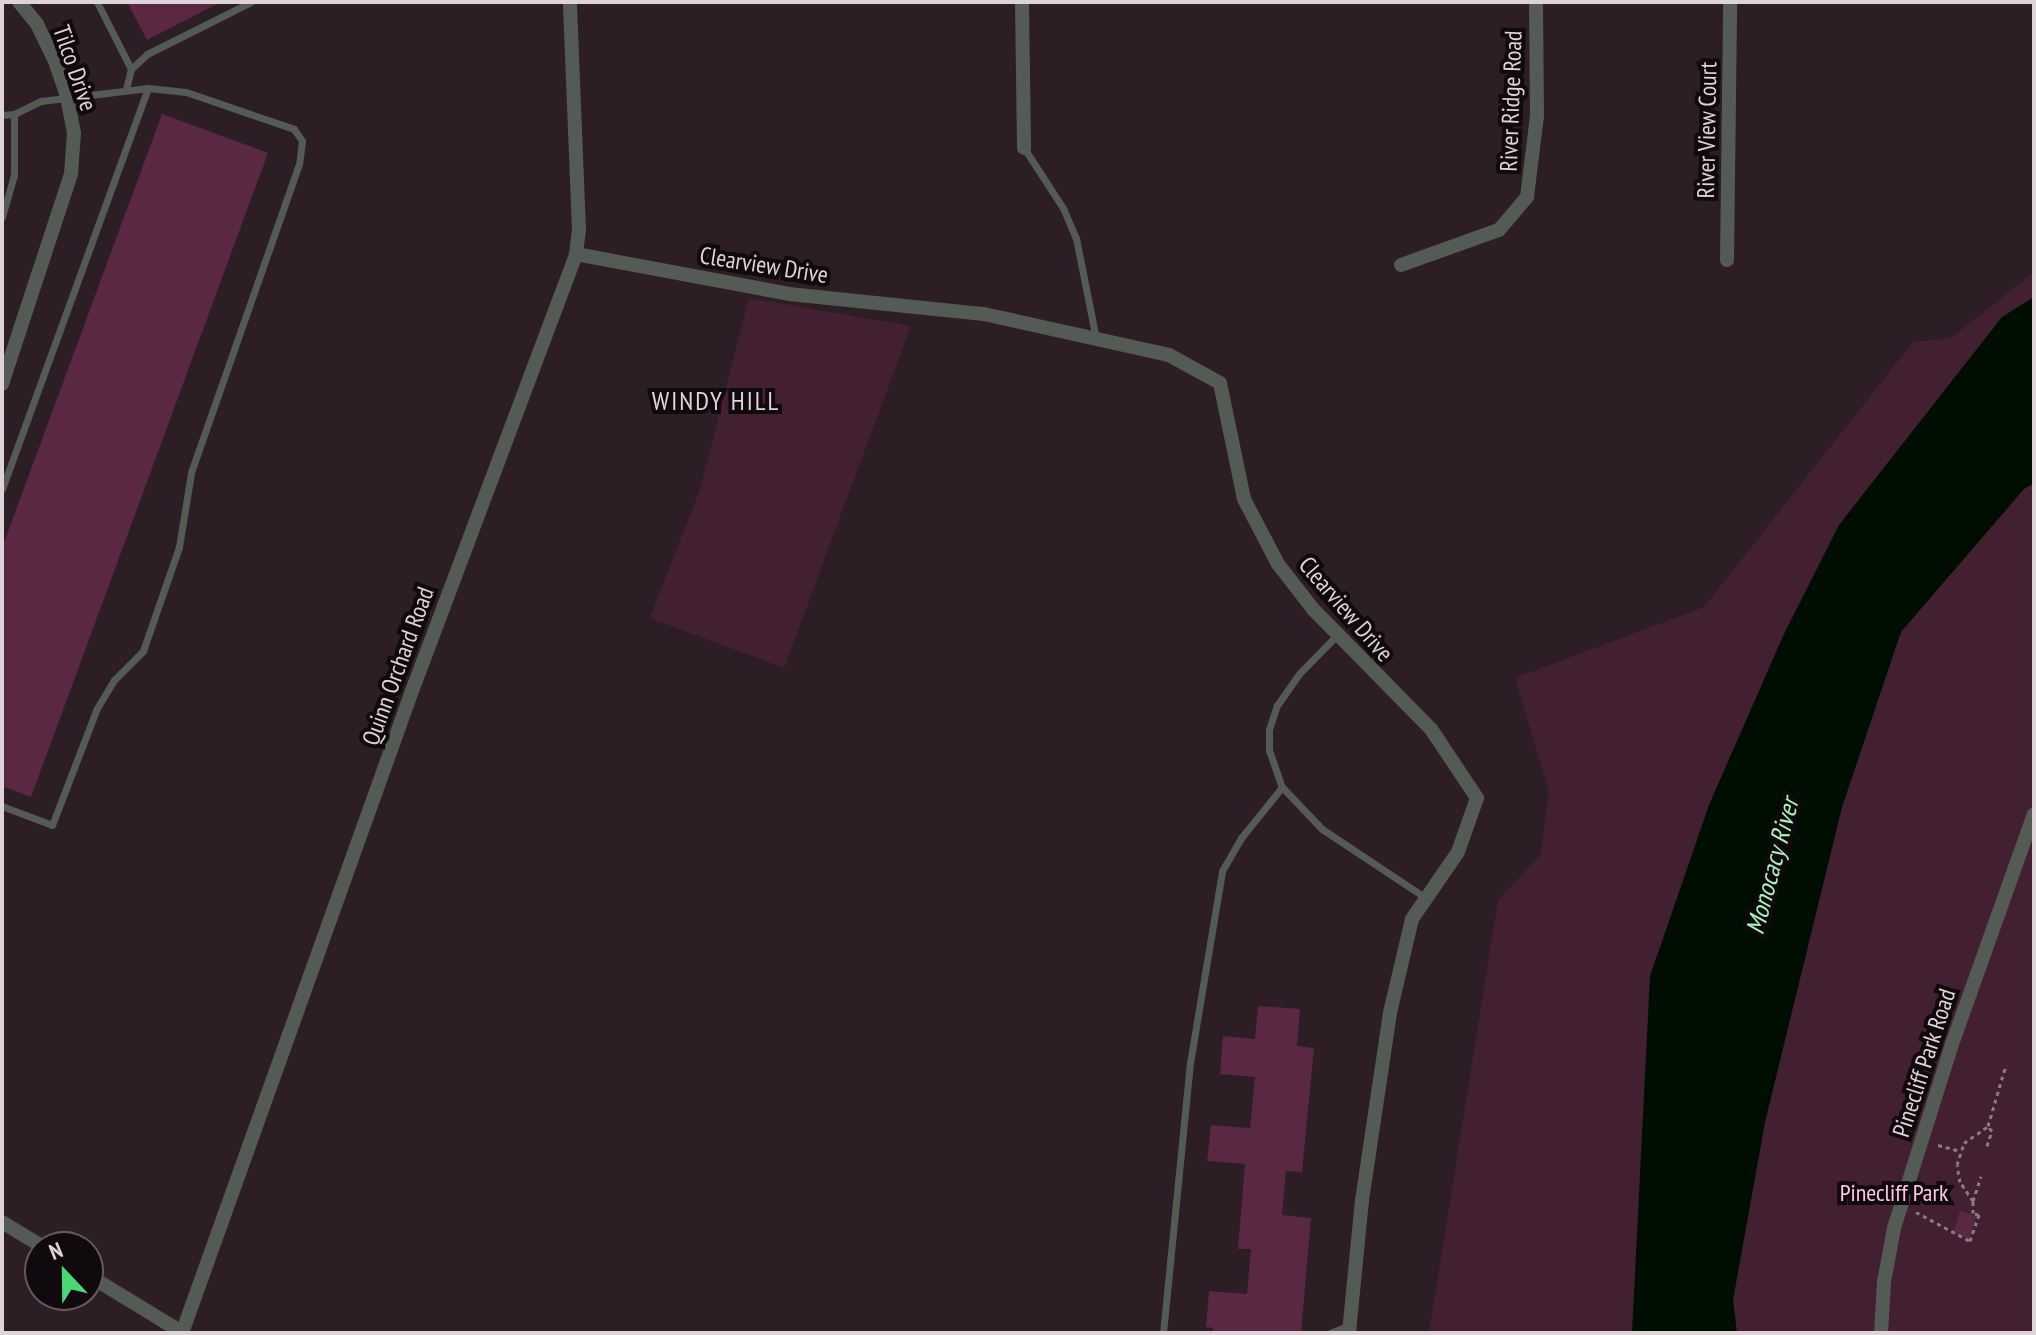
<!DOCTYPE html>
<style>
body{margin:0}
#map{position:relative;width:2036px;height:1335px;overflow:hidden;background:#2d1d24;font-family:"PT Sans Narrow",sans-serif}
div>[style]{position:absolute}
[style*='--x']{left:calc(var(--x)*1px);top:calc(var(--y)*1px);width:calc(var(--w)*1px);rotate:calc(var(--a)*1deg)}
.green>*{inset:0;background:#422031}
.water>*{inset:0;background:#000e01}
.building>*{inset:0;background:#5a2842;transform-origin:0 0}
.path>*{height:3px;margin-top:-1.5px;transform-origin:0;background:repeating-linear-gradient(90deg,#897c81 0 4px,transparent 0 8px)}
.service>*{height:7px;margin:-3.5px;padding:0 3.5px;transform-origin:3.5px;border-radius:3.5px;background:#545b55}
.minor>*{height:14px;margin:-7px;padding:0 7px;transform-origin:7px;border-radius:7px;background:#545b55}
span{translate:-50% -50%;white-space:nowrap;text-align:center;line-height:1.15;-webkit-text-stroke:8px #10090d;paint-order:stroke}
.street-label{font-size:24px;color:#ded3d8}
.park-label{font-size:24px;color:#fdc8e0}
.neighbourhood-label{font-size:26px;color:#ded3d8;letter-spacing:2px}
.water-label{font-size:26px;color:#a9f3b7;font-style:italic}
.frame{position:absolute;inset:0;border:4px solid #ded3d8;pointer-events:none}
.north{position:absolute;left:24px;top:1231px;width:80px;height:80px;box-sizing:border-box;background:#10090d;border:2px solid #625a5e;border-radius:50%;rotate:338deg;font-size:22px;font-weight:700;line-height:32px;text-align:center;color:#ded3d8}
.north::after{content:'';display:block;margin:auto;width:28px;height:36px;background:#4dd676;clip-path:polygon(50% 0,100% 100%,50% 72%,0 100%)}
</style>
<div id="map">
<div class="green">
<i style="clip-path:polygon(2034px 272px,2034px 297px,2002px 317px,1839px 525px,1784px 634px,1709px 805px,1637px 1275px,1632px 1333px,1429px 1333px,1498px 900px,1541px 854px,1549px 791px,1515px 678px,1704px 607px,1913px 342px,1951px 338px)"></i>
<i style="clip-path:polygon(749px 298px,911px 326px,784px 668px,650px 618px,700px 489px)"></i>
<i style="clip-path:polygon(2034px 483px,2034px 1333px,1737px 1333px,1733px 1300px,1765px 1122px,1842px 807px,1901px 631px,2024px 489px)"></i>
</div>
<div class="water">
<i style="clip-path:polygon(2034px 297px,2034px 483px,2024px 489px,1901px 632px,1842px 807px,1765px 1122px,1733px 1300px,1737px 1333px,1632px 1333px,1650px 976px,1709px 805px,1784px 634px,1839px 525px,2002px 317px)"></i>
</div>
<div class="building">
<i style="clip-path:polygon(127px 2px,221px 2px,147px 40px)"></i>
<i style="clip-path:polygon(162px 114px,268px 153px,31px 797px,2px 786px,2px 548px)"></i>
<i style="clip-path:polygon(1258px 1006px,1300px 1009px,1297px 1046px,1314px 1048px,1302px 1172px,1286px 1171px,1282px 1215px,1311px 1218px,1301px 1333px,1213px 1333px,1213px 1328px,1206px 1327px,1209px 1291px,1247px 1294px,1251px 1249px,1238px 1249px,1245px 1164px,1207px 1161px,1211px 1125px,1250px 1128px,1255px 1077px,1220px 1074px,1223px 1036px,1255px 1039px)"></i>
<i style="left:1960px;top:1211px;width:17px;height:24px;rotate:17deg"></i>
</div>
<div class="path">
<i style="--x:1938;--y:1145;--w:24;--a:15"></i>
<i style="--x:1987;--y:1146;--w:16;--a:-72"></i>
<i style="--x:1992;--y:1131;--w:6;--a:-129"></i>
<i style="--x:1973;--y:1201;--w:23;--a:-124"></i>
<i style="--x:1960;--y:1182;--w:17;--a:-100"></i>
<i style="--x:1957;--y:1165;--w:23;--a:-72"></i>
<i style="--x:1964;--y:1143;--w:29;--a:-35"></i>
<i style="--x:1988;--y:1126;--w:64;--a:-73.6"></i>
<i style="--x:1916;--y:1212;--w:61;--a:28.2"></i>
<i style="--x:1970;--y:1241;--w:28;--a:-71"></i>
<i style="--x:1979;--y:1215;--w:6;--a:-162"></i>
<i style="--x:1973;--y:1213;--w:12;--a:-90"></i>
<i style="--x:1973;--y:1201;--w:26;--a:-72"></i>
</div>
<div class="service">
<i style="--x:97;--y:2;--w:75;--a:63.1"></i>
<i style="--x:126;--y:89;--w:21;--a:-76"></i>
<i style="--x:131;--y:69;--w:22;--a:-43"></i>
<i style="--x:147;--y:54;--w:116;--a:-26.6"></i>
<i style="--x:2;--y:115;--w:12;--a:-5"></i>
<i style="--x:1024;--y:148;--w:72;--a:57"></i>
<i style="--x:1063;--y:208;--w:33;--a:67"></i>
<i style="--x:1076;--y:238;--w:103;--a:78.8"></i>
<i style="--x:2;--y:217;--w:44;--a:-74.1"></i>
<i style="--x:14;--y:175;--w:61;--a:-90"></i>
<i style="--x:14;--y:114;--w:30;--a:-26"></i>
<i style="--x:41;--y:101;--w:108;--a:-6.9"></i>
<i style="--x:2;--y:489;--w:427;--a:-70"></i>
<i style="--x:148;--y:88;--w:38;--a:6"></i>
<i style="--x:186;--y:92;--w:114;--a:18.9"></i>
<i style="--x:294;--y:129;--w:14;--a:56"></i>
<i style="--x:302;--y:141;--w:23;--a:97"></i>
<i style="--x:299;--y:164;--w:327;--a:109.3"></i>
<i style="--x:191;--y:473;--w:75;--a:99.2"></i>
<i style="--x:179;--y:547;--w:110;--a:109.1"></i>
<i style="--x:143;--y:651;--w:41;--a:135"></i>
<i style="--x:114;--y:680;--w:33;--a:121"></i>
<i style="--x:97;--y:708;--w:125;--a:111"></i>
<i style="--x:52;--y:825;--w:53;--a:-159.2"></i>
<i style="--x:1337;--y:635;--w:54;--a:134.3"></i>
<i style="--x:1299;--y:674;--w:38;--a:125"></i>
<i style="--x:1277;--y:705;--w:25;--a:108"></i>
<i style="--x:1269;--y:729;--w:21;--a:90"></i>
<i style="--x:1269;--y:750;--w:39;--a:71"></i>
<i style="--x:1282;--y:787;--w:58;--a:46.4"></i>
<i style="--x:1322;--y:829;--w:125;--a:33.6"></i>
<i style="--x:1163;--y:1333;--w:271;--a:-84.3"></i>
<i style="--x:1190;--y:1063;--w:195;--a:-80.5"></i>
<i style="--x:1222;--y:871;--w:38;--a:-60"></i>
<i style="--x:1241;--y:838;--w:65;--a:-51.2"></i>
<i style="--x:1330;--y:1333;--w:22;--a:-22"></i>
</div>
<div class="minor">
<i style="--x:1022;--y:2;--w:146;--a:89.2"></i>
<i style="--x:576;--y:254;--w:217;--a:10.6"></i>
<i style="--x:789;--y:294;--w:196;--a:5.9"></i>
<i style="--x:984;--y:314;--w:189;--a:12.5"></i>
<i style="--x:1169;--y:355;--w:58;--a:28.8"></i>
<i style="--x:1220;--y:383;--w:118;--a:78.3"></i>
<i style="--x:1244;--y:499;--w:73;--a:62.4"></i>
<i style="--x:1278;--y:564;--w:57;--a:52.1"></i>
<i style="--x:1313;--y:609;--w:168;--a:45.5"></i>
<i style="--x:1431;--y:729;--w:83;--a:56.3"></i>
<i style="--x:1477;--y:798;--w:57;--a:109.4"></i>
<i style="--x:1458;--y:852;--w:81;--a:124.5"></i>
<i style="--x:1412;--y:919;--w:97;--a:103.2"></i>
<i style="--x:1390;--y:1013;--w:189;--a:98.5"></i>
<i style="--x:1362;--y:1200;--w:134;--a:95.6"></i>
<i style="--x:1727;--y:260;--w:258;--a:-89.3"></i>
<i style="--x:1401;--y:265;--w:104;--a:-19.7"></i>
<i style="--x:1499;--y:230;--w:43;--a:-49.7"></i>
<i style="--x:1527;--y:197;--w:82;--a:-83"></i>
<i style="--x:1537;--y:116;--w:114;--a:-90.5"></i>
<i style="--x:2;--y:384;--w:221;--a:-71.8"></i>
<i style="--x:71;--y:174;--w:41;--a:-85.8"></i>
<i style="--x:74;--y:133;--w:38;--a:-101"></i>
<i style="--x:67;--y:96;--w:39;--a:-109"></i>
<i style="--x:54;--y:59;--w:39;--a:-116"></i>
<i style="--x:37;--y:24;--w:28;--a:-129"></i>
<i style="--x:2;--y:1222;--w:48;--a:31.4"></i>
<i style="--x:88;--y:1275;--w:111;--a:31.4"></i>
<i style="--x:182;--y:1333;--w:682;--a:-70.29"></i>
<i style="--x:412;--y:691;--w:467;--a:-69.4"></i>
<i style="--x:576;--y:254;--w:24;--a:-83"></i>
<i style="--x:579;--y:230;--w:228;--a:-92.3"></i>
<i style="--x:1881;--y:1333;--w:51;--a:-86.6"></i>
<i style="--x:1884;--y:1282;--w:55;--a:-79.5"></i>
<i style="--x:1894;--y:1228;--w:190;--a:-72.5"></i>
<i style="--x:1951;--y:1047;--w:247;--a:-70.4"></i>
</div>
<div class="street-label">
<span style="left:75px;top:68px;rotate:71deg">Tilco Drive</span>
<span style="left:1511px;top:101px;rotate:-88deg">River Ridge Road</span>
<span style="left:1707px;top:130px;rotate:-89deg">River View Court</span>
<span style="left:764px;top:265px;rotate:9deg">Clearview Drive</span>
<span style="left:1346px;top:609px;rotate:49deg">Clearview Drive</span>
<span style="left:398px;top:666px;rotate:-70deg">Quinn Orchard Road</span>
<span style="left:1924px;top:1063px;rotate:-72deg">Pinecliff Park Road</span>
</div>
<div class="park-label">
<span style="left:1894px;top:1193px">Pinecliff Park</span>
</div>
<div class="neighbourhood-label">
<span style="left:716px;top:401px">WINDY HILL</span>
</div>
<div class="water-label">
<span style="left:1772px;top:866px;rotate:-75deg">Monocacy River</span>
</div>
<div class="frame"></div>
<div class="north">N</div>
</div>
